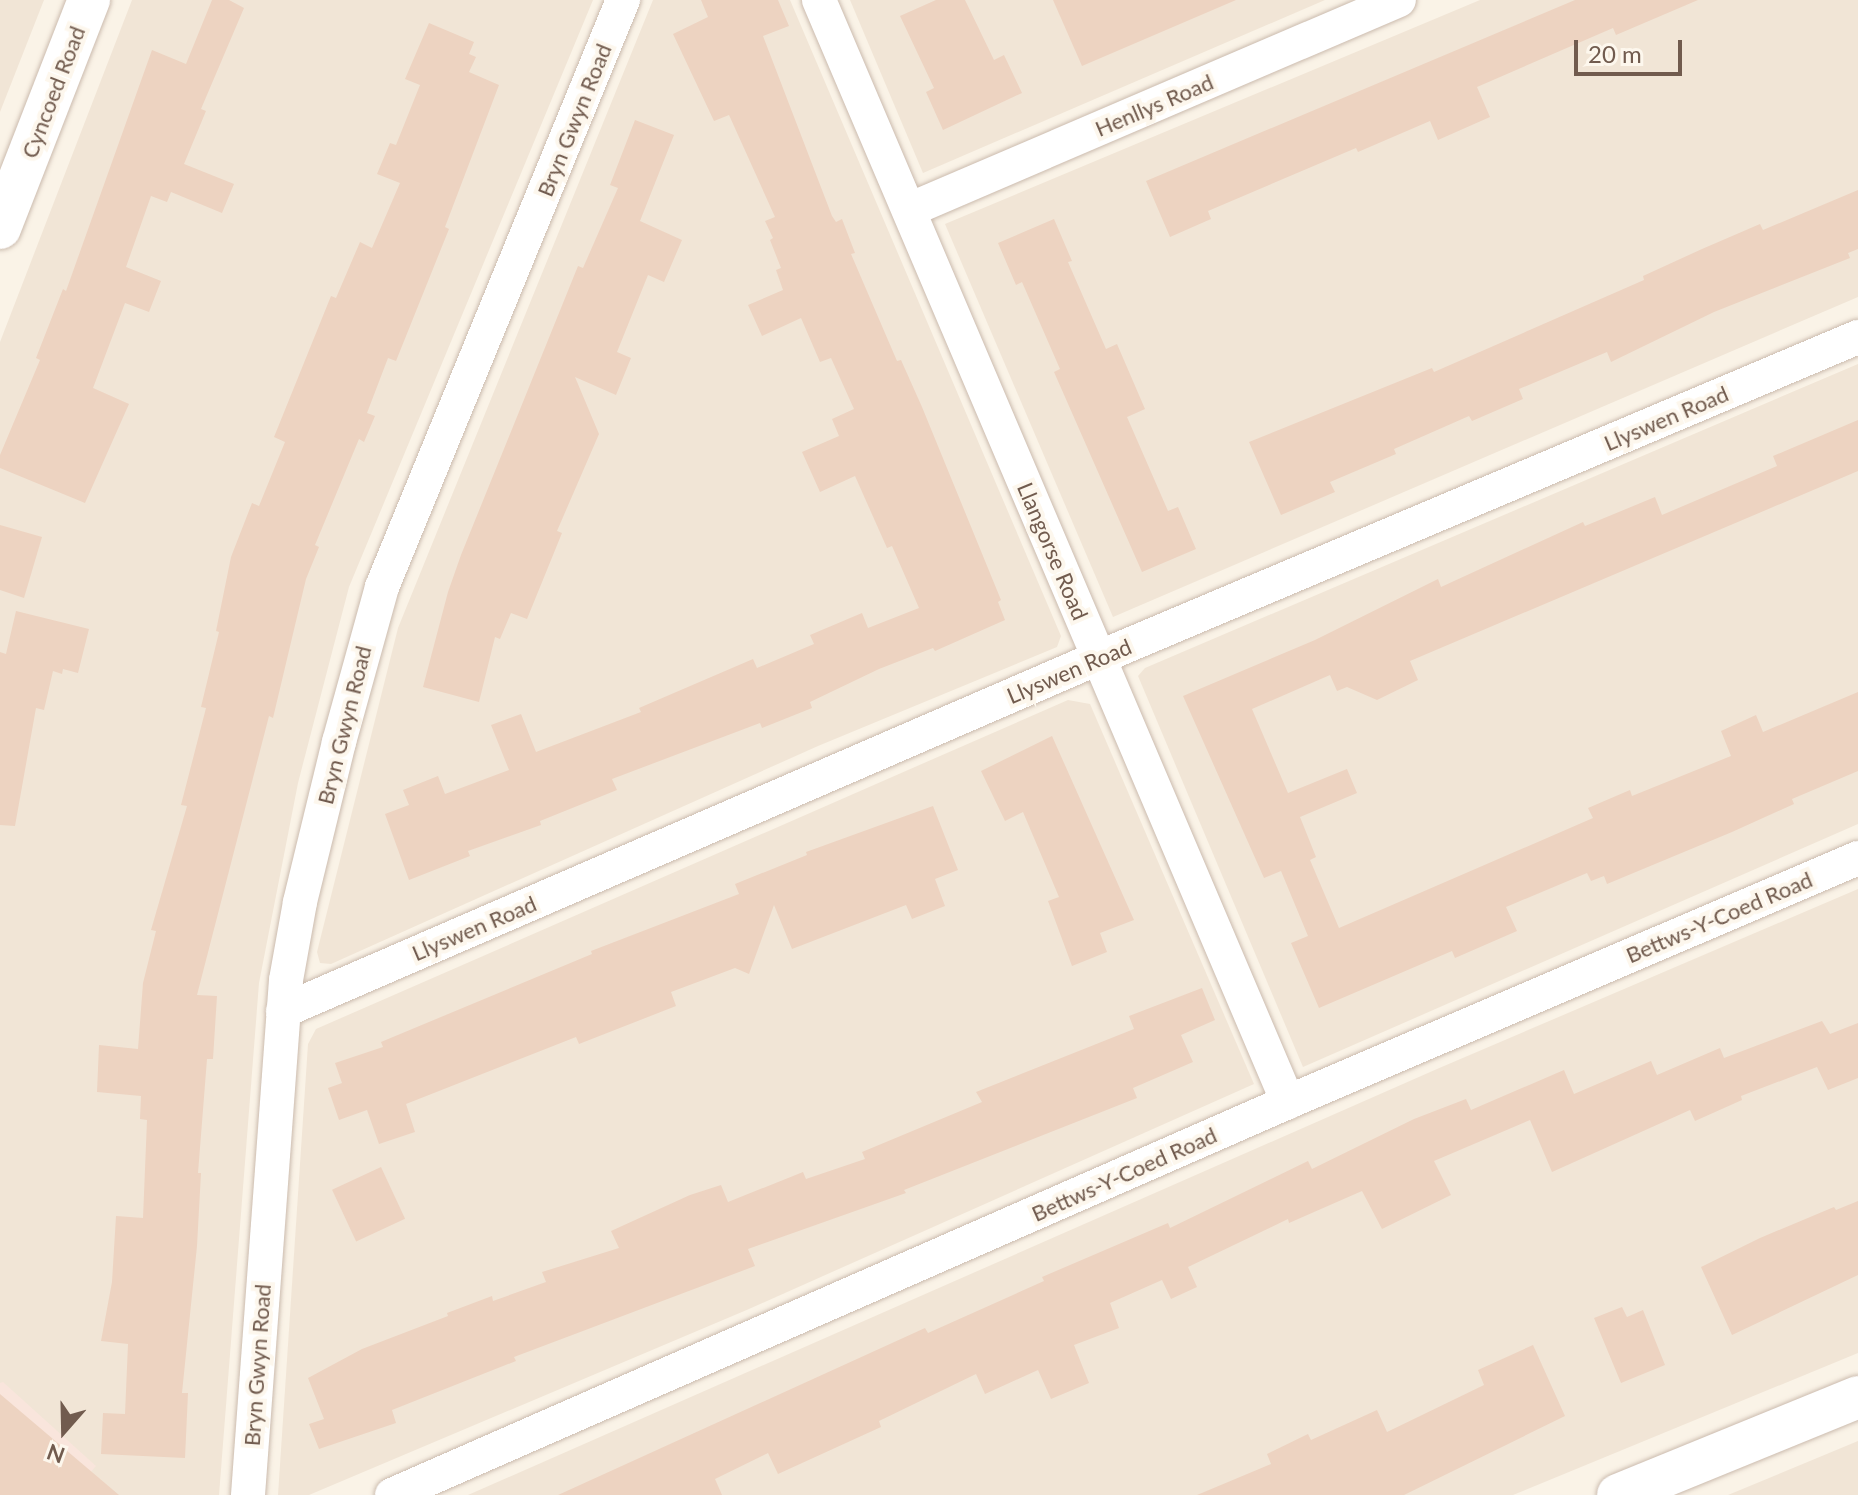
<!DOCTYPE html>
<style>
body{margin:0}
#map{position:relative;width:1858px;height:1495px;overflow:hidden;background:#faf3e7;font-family:Lato,sans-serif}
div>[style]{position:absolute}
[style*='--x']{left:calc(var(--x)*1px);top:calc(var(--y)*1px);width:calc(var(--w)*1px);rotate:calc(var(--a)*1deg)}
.residential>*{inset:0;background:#f1e5d6}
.commercial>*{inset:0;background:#f9e5dc}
.building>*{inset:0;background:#edd3c1;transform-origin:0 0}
.roads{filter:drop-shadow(0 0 2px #cbbbae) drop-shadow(0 0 2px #cbbbae)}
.minor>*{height:34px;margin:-17px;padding:0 17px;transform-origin:17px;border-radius:17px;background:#fff}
.tertiary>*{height:42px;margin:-21px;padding:0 21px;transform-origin:21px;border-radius:21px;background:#fff}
span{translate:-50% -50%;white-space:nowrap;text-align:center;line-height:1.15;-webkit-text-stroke:8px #fdf7ed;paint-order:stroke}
.street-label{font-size:22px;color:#715b4e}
.north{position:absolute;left:24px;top:1391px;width:80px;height:80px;-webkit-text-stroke:6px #fdf7ed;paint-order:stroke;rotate:200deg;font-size:22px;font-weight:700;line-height:32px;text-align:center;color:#715b4e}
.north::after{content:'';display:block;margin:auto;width:28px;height:36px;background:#715b4e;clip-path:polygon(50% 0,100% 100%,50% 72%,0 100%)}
.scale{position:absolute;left:1574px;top:40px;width:108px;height:36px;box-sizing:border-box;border:4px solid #715b4e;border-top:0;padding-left:10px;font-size:24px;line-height:28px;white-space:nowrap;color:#715b4e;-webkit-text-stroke:6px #fdf7ed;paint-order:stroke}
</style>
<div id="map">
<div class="residential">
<i style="clip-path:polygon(0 0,44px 0,0 112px)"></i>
<i style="clip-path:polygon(132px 0,593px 0,349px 587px,298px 783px,259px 983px,219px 1495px,70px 1495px,95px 1466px,0 1383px,0 342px)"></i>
<i style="clip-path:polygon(653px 0,790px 0,1061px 636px,1057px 647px,818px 746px,331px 964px,320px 963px,317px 952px,398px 628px)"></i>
<i style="clip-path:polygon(850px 0,1325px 0,923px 173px)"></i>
<i style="clip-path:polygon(1480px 0,1858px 0,1858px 297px,1113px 617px,945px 224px)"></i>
<i style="clip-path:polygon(1858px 364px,1858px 824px,1303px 1067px,1138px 676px,1145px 668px)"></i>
<i style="clip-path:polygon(1068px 700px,1090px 704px,1254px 1084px,749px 1309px,309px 1495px,278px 1495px,308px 1044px,316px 1029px)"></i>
<i style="clip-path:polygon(1858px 889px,1858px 1353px,1513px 1495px,468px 1495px,1437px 1069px)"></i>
<i style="clip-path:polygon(1858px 1441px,1858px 1495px,1728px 1495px)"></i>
</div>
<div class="commercial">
<i style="clip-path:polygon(3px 1382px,96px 1466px,70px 1495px,0 1495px,0 1383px)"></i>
</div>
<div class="building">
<i style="clip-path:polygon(212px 0,229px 0,244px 8px,201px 109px,206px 111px,184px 164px,234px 184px,222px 213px,171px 192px,167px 202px,151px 196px,126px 267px,161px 281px,149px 312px,125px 303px,93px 388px,129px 404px,85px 503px,0 468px,0 455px,40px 360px,36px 358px,63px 289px,66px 291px,152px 50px,186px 64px)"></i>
<i style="clip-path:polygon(701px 0,778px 0,789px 26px,763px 36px,832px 216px,836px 222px,842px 219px,855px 253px,851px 254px,897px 361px,901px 360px,922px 407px,1001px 600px,998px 602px,1005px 620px,935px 651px,933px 648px,879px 669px,810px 702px,812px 708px,762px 728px,760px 723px,612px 779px,617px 790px,540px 821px,541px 825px,468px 851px,470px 856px,409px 880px,385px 814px,409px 805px,403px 790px,438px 776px,445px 794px,509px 770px,491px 725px,521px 714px,536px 752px,641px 712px,639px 708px,753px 659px,757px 668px,814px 644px,810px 635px,862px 613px,868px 628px,919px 608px,892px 546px,887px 548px,855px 476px,820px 492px,802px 452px,839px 436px,832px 419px,854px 409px,831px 358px,820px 362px,801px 318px,762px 336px,748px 305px,783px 290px,776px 270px,781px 268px,770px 240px,773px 238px,765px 221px,775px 217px,729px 115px,714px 121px,673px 34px,708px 17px)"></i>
<i style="clip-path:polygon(936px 0,965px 0,994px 60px,1004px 55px,1022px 93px,943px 130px,926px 92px,934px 88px,900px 16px)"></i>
<i style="clip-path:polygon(1053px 0,1236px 0,1082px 66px)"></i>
<i style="clip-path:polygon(1575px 0,1698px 0,1616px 35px,1613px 28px,1477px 87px,1490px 117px,1438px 140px,1430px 121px,1358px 152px,1356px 148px,1208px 211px,1211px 219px,1170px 237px,1146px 181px)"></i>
<i style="clip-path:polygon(429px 23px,474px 42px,469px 54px,476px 57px,469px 72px,499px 85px,445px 227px,449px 229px,396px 361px,388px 358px,367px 413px,375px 416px,364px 442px,359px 439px,315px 545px,319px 547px,306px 579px,273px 718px,269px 716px,197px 995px,217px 996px,213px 1059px,207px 1059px,198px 1173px,201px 1173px,197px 1246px,182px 1393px,188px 1393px,185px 1458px,101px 1454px,103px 1413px,125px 1414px,128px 1344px,101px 1341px,112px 1282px,116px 1216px,143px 1218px,147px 1120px,140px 1119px,141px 1096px,97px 1092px,99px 1045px,138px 1049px,143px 983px,156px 931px,151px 930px,187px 806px,181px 805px,206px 708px,201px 707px,219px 632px,216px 631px,231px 557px,252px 503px,259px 506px,285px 442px,274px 437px,331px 296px,336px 298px,360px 242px,372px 248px,400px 183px,377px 174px,390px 143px,396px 145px,420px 85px,405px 79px)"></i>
<i style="clip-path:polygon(635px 120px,674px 135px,640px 221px,682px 240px,664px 282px,648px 275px,617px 352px,631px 358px,616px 395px,575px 377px,599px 434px,557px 531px,562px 533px,527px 619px,511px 613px,500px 639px,495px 637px,479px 702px,423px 687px,448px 592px,461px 555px,578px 266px,583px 268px,618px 188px,610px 185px)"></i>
<i style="clip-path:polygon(1858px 190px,1858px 249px,1848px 253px,1850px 258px,1714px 312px,1611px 362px,1607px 352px,1519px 389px,1523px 399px,1472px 421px,1469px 416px,1394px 449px,1396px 454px,1330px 482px,1335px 492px,1281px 515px,1249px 442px,1432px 368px,1434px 372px,1644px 280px,1643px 276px,1702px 249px,1760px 224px,1763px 230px)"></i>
<i style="clip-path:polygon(1054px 219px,1072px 261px,1068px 262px,1106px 349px,1117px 344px,1145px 409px,1127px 417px,1168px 511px,1178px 507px,1196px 549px,1142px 572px,1054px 372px,1060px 369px,1022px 282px,1016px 285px,998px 243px)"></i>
<i style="clip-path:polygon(1858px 420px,1858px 471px,1410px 661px,1418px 680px,1377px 700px,1347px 687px,1337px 691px,1330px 675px,1252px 709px,1288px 793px,1347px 769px,1357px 793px,1300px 817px,1316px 857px,1310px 860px,1339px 928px,1593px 818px,1588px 808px,1630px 790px,1632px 796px,1731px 756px,1721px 731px,1756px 715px,1763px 732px,1858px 692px,1858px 771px,1792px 799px,1794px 804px,1732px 832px,1607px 884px,1604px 876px,1591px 881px,1587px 873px,1506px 907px,1517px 931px,1455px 958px,1452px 951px,1319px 1008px,1291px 943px,1308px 936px,1281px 871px,1264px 878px,1183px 696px,1315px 640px,1438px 579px,1441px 587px,1583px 522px,1585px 526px,1655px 497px,1662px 515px,1777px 466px,1773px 456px)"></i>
<i style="clip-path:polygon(0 525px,42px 537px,24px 598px,0 590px)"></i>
<i style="clip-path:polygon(16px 611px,89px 629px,78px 673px,63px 669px,62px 674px,53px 671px,44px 710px,36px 708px,15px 826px,0 825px,0 652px,6px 654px)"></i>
<i style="clip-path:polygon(1052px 736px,1134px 920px,1100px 933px,1107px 952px,1072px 966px,1048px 901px,1059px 897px,1023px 812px,1005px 821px,981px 771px)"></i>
<i style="clip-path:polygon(933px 806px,958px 870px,935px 879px,945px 906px,912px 919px,906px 905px,792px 949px,774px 905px,749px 974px,735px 968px,671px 992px,676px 1006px,579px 1044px,576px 1037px,406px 1104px,415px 1132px,379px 1144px,367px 1110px,339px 1120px,328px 1088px,342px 1083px,335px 1063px,383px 1047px,381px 1042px,592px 954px,591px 951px,739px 894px,735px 884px,807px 855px,806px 852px)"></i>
<i style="clip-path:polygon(1202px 988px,1215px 1020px,1181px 1035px,1193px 1062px,1133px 1088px,1137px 1098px,904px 1190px,906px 1193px,748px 1249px,755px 1266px,514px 1357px,516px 1361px,392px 1410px,396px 1423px,319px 1449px,309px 1424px,324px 1419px,308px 1378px,362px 1349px,448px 1316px,447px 1313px,492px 1296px,493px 1301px,546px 1282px,542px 1272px,619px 1248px,611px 1231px,690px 1195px,721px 1185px,728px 1202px,803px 1172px,806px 1179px,865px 1159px,862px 1152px,982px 1102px,976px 1092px,1134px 1029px,1129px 1016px)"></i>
<i style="clip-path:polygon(1822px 1021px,1830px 1034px,1858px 1023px,1858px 1078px,1828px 1090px,1817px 1067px,1741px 1096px,1742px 1100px,1695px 1121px,1690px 1110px,1552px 1172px,1530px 1120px,1434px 1161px,1451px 1195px,1382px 1229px,1362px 1191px,1289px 1223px,1288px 1219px,1188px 1267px,1197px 1287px,1171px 1299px,1162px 1280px,1110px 1303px,1119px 1328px,1074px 1345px,1089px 1383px,1051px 1399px,1038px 1370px,985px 1394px,976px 1374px,879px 1421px,881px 1427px,778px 1474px,768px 1453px,715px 1479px,722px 1495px,558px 1495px,925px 1328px,928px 1333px,1044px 1281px,1042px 1277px,1168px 1223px,1170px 1228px,1308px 1161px,1312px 1169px,1414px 1119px,1466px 1099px,1471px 1110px,1564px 1070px,1574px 1094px,1651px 1061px,1657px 1075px,1720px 1048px,1724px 1058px)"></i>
<i style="left:381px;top:1167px;width:57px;height:54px;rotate:65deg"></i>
<i style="clip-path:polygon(1858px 1201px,1858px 1275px,1732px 1335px,1701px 1267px,1760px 1238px,1834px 1207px,1836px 1210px)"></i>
<i style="clip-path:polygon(1622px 1307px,1627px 1317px,1643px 1310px,1665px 1365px,1621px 1383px,1594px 1318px)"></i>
<i style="clip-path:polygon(1533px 1345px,1565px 1416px,1404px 1495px,1197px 1495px,1271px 1464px,1267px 1454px,1308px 1434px,1311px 1440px,1377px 1410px,1387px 1432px,1484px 1385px,1478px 1370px)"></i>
<i style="clip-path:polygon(0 1394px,119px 1495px,0 1495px)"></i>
</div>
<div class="roads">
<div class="minor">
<i style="--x:819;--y:0;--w:1198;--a:66.95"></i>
<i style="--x:909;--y:210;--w:533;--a:-23.2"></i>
<i style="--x:283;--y:1011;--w:888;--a:-23.42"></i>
<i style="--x:1098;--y:658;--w:825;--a:-22.9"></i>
<i style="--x:248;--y:1495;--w:516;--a:-85.78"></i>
<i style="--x:286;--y:980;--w:79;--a:-79.8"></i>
<i style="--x:300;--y:902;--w:165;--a:-76.3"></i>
<i style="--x:339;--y:742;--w:161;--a:-74.5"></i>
<i style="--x:382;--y:587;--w:635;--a:-67.68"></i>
<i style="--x:392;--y:1495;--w:978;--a:-23.68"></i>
<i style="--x:1288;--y:1102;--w:620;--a:-23.17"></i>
</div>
<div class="tertiary">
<i style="--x:0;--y:228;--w:245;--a:-68.7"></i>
<i style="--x:1618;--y:1495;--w:259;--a:-22.2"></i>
</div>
</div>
<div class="street-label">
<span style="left:53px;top:92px;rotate:-69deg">Cyncoed Road</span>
<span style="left:1154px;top:105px;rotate:-23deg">Henllys Road</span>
<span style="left:574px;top:120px;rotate:-68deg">Bryn Gwyn Road</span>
<span style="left:1666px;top:418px;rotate:-23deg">Llyswen Road</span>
<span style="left:1053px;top:551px;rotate:67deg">Llangorse Road</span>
<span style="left:1069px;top:671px;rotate:-23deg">Llyswen Road</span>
<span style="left:344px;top:725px;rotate:-76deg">Bryn Gwyn Road</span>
<span style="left:1719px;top:917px;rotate:-23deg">Bettws-Y-Coed Road</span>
<span style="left:474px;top:928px;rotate:-23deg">Llyswen Road</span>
<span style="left:1124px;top:1174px;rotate:-24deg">Bettws-Y-Coed Road</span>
<span style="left:257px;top:1365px;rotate:-86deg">Bryn Gwyn Road</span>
</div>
<div class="north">N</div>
<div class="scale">20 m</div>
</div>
